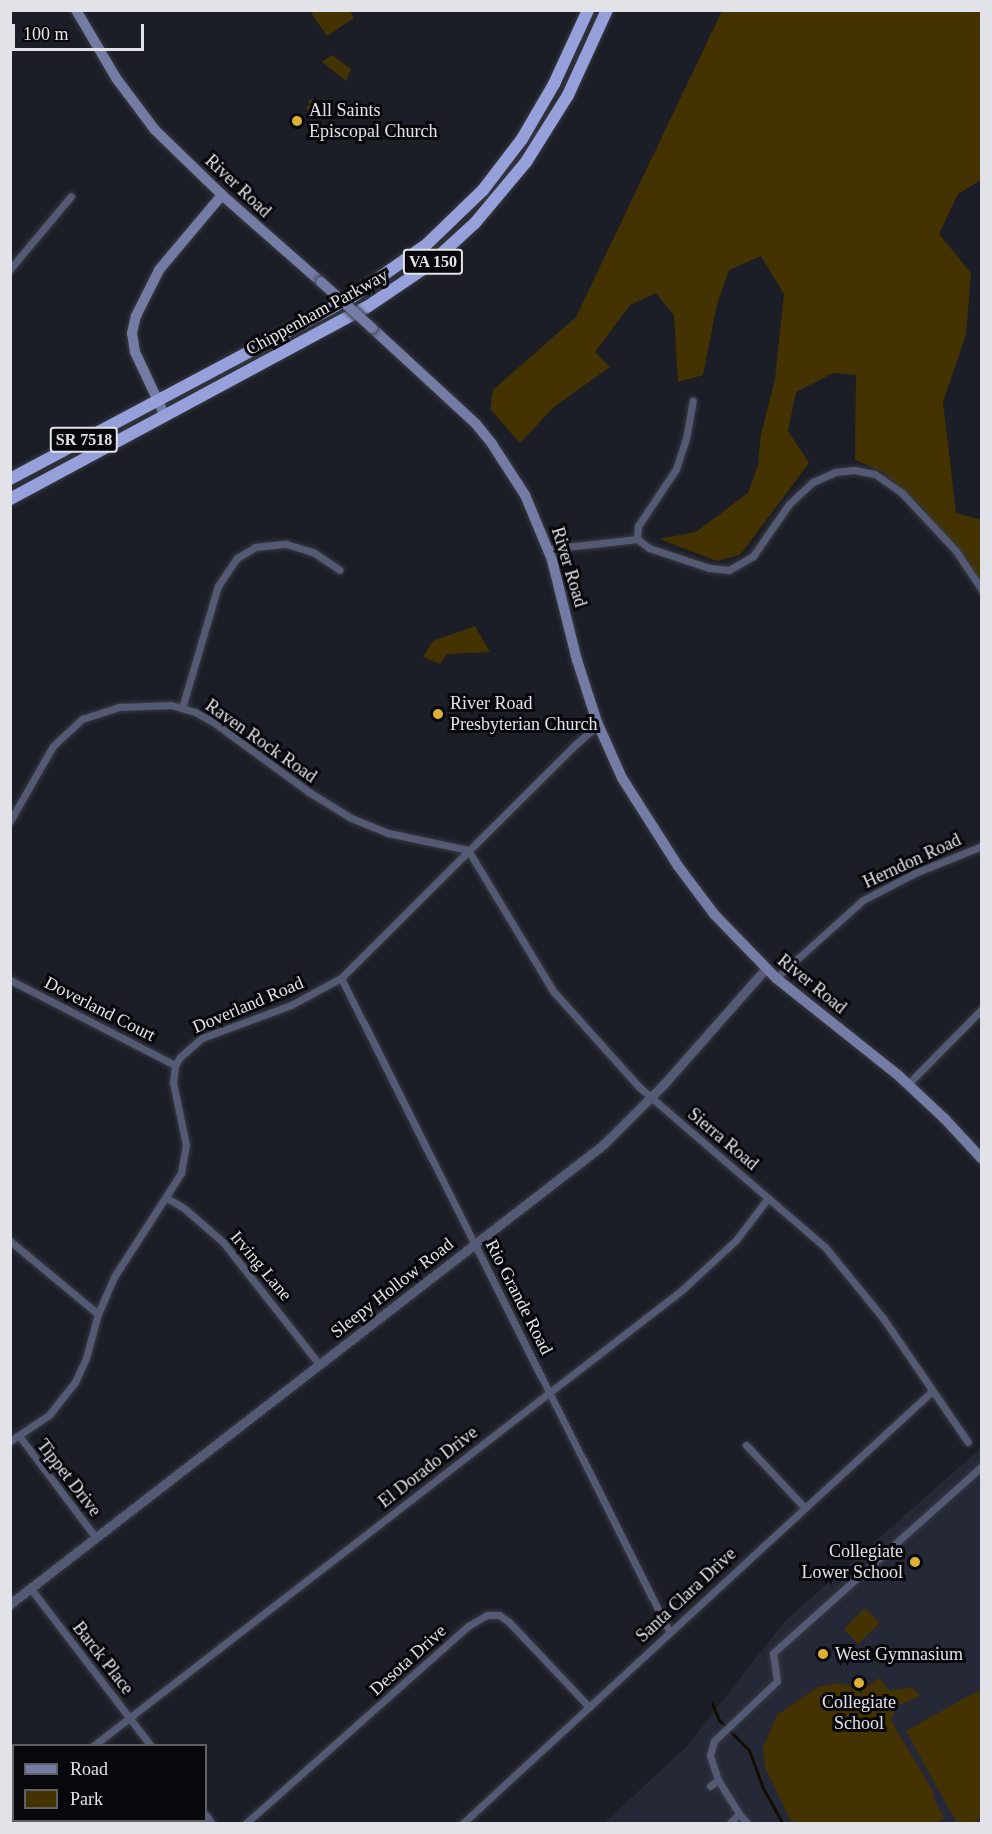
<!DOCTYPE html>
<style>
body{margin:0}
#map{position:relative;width:992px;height:1834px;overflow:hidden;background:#1c1e27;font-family:"Times New Roman",serif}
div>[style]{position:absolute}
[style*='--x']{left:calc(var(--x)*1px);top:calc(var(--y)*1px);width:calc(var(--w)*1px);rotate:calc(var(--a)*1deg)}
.built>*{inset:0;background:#252836}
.green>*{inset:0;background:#430;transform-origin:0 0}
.stream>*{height:3px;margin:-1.5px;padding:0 1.5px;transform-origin:1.5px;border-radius:1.5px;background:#150d00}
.roads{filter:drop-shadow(0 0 2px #383a42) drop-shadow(0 0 2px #383a42)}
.minor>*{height:7px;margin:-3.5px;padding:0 3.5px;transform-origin:3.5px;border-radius:3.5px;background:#555a74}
.tertiary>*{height:9px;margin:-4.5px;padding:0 4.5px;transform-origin:4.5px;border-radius:4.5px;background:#555a74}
.secondary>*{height:10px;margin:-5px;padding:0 5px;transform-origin:5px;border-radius:5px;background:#747ba4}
.trunk>*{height:12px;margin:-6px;padding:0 6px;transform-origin:6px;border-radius:6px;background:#96a1dc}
.bridges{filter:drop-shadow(0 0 2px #383a42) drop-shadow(0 0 2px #383a42)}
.secondary-bridge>*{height:10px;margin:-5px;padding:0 5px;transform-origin:5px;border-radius:5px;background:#747ba4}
.dots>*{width:16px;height:16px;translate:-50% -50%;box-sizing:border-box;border:3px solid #08080c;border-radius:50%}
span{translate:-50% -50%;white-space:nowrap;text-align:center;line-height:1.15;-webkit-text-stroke:6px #08080c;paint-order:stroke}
.shield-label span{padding:2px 4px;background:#08080c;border:2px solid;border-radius:4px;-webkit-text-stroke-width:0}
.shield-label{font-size:16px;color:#e2e3e9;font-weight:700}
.poi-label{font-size:18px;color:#e2e3e9}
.left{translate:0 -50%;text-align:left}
.right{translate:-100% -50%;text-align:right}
.street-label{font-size:18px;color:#e2e3e9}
.frame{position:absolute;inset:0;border:12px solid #e2e3e9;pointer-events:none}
.legend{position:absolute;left:12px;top:1744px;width:195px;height:78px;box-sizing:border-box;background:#08080c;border:2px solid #5f6064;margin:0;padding:8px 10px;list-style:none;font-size:18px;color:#e2e3e9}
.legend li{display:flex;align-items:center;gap:12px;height:30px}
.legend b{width:30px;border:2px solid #5f6064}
.scale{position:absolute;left:12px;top:24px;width:132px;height:27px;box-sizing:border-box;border:3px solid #e2e3e9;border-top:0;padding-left:8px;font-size:18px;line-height:21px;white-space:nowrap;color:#e2e3e9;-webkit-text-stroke:4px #08080c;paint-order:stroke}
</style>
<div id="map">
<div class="built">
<i style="clip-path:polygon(981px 1448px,981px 1823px,603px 1824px,687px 1746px,785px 1621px)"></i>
</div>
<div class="green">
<i style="clip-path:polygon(310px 11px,350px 11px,354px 18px,327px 36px)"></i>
<i style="clip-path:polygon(722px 11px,981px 11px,981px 180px,958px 194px,939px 234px,971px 273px,966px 334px,943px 402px,956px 513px,981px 520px,981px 584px,921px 506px,883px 472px,855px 460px,856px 375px,833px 373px,796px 392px,788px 431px,809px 463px,740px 555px,717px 561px,659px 539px,696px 532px,748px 493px,758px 465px,761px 435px,775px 379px,784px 294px,761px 256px,729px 270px,717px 304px,703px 375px,678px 382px,674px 315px,656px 293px,630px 305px,595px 352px,610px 367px,554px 407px,520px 443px,490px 409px,493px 390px,576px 317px)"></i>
<i style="clip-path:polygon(332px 55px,351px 69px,346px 81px,322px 62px)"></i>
<i style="clip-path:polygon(315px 98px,322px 107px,315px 115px,313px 111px,309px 113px,306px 107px,310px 105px,308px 101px)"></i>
<i style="clip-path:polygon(475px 626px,490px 652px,447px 654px,440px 664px,423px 657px,433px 641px)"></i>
<i style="left:865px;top:1608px;width:21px;height:30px;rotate:45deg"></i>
<i style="clip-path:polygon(879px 1678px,890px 1691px,912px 1687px,921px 1696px,896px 1706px,891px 1721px,934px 1793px,932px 1795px,944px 1818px,935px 1824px,792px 1823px,765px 1768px,763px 1748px,777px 1715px,818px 1687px,837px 1683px,856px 1687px,863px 1697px,861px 1691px)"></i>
<i style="clip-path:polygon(981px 1689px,981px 1818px,972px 1823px,957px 1823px,906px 1731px)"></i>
</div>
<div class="stream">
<i style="--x:712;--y:1703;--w:18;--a:68"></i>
<i style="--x:719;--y:1720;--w:42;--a:45"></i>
<i style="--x:749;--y:1750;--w:40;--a:69.8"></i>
<i style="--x:763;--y:1788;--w:41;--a:60.9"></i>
</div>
<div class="roads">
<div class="minor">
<i style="--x:10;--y:269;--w:95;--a:-50.1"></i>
<i style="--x:637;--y:539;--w:13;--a:-86"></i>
<i style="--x:638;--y:526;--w:69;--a:-56.3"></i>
<i style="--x:676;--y:469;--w:32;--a:-72"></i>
<i style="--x:686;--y:439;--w:39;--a:-80"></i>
<i style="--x:548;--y:549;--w:90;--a:-6.4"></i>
<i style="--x:637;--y:539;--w:15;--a:37"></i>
<i style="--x:649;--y:548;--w:63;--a:18.4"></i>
<i style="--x:709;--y:568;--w:20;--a:6"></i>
<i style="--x:729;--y:570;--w:28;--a:-30"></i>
<i style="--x:753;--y:556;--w:63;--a:-55.3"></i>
<i style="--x:789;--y:504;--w:33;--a:-43"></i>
<i style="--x:813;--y:482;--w:24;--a:-24"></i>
<i style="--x:835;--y:472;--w:19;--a:-6"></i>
<i style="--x:854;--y:470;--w:21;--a:11"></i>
<i style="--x:875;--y:474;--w:33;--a:35"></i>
<i style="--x:902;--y:493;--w:79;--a:47"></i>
<i style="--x:956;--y:551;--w:47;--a:56.3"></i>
<i style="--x:182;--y:708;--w:127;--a:-73.6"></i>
<i style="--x:218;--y:586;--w:34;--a:-56"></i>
<i style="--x:237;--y:558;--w:21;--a:-31"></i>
<i style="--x:255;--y:547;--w:31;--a:-6"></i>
<i style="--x:286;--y:544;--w:28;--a:17"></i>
<i style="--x:313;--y:552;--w:32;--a:34"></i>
<i style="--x:10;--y:821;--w:86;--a:-60.2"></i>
<i style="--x:53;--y:746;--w:40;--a:-43"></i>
<i style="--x:82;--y:719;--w:40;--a:-18"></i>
<i style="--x:120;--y:707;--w:51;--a:-2.2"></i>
<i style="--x:171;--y:705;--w:25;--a:16"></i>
<i style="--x:195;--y:712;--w:21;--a:29"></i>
<i style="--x:213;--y:722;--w:119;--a:36.1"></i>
<i style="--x:309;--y:792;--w:49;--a:31.8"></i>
<i style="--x:351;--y:818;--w:40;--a:22"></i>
<i style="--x:388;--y:833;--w:82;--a:12"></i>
<i style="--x:468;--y:850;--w:165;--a:58.9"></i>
<i style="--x:553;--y:991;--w:129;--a:48.1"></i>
<i style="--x:639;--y:1087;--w:245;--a:40.7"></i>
<i style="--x:825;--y:1247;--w:92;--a:50.8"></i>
<i style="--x:883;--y:1318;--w:150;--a:55.6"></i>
<i style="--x:341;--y:978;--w:731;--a:63.33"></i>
<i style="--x:776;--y:978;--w:117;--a:-41.9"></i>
<i style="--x:863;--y:900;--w:59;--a:-27.4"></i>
<i style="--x:915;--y:873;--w:72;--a:-21.9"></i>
<i style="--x:10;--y:980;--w:186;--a:27.3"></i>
<i style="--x:908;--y:1084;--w:105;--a:-45.4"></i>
<i style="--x:167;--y:1198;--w:21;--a:31"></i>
<i style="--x:185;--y:1209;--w:50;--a:41"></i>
<i style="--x:223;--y:1242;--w:155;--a:51.8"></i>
<i style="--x:10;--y:1241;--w:114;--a:39.7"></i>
<i style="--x:20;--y:1437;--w:126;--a:53"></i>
<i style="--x:10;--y:1441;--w:47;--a:-33.7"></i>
<i style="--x:49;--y:1415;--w:42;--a:-51.8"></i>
<i style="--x:75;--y:1382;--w:26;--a:-65"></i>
<i style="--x:86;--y:1358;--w:46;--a:-74.7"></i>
<i style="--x:98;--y:1314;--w:40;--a:-66.6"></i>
<i style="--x:114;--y:1277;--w:124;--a:-57.2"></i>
<i style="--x:181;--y:1173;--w:28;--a:-80"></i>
<i style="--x:186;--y:1145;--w:64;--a:-101.7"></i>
<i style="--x:173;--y:1082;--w:17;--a:-83"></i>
<i style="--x:175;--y:1065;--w:9;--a:-58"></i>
<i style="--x:180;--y:1057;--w:29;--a:-41"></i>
<i style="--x:202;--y:1038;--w:95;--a:-20.3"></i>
<i style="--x:291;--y:1005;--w:57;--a:-28.4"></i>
<i style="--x:341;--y:978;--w:332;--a:-44.9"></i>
<i style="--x:576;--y:744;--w:29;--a:-41"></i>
<i style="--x:746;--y:1445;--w:85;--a:46.9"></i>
<i style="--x:31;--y:1589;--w:198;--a:52.6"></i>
<i style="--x:93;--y:1746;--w:745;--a:-37.75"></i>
<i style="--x:682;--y:1290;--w:74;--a:-42.8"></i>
<i style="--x:736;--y:1240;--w:53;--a:-52.7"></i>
<i style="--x:718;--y:1780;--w:26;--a:-108"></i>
<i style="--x:710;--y:1755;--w:15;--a:-74"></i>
<i style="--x:714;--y:1741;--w:87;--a:-43.6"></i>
<i style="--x:777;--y:1681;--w:28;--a:-98"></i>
<i style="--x:773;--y:1653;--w:280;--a:-41.8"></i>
<i style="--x:710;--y:1786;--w:10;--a:-37"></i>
<i style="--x:718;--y:1780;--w:40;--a:58"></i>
<i style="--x:10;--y:1809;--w:4;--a:-27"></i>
<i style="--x:206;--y:1815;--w:11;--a:56"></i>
<i style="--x:245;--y:1824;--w:298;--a:-41.6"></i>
<i style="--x:468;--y:1626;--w:22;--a:-30"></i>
<i style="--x:487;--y:1615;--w:12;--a:0"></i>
<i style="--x:499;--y:1615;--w:12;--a:35"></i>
<i style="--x:509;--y:1622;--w:117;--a:46.7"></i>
<i style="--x:462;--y:1824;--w:639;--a:-42.65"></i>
<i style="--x:729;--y:1824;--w:14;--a:-45"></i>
<i style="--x:739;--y:1814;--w:13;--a:48"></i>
</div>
<div class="tertiary">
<i style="--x:10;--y:1604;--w:751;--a:-37.75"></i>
<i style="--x:604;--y:1144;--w:83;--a:-45"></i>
<i style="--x:663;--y:1085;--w:156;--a:-48.6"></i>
</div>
<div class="secondary">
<i style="--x:76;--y:10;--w:79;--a:59.5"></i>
<i style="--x:116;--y:78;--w:65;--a:53.1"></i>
<i style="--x:155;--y:130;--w:93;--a:44.1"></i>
<i style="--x:222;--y:195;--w:132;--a:41.3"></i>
<i style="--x:372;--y:328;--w:142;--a:42.7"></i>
<i style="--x:476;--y:424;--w:26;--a:51"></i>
<i style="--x:492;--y:444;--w:61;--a:57.1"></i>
<i style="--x:525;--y:495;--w:70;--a:67.4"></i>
<i style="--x:552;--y:560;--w:103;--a:76"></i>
<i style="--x:577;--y:660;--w:65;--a:72.1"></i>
<i style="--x:597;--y:722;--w:61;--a:65.9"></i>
<i style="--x:622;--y:778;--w:104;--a:57.5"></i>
<i style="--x:678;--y:866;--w:60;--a:53.1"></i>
<i style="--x:714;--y:914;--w:89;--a:45.9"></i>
<i style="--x:776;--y:978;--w:157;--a:38.5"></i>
<i style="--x:899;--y:1076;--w:63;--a:43.1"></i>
<i style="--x:945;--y:1119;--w:54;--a:47.2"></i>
<i style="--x:165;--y:416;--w:71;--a:-115.1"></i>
<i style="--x:135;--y:352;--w:19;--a:-99"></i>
<i style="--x:132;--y:333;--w:17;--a:-77"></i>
<i style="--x:136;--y:316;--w:51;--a:-63.4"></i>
<i style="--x:159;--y:270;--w:98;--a:-50"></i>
</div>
<div class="trunk">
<i style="--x:10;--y:479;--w:387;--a:-28"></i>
<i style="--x:352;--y:297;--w:90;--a:-35.1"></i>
<i style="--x:426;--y:245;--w:79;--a:-44"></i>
<i style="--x:483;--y:190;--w:64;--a:-52.6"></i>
<i style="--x:522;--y:139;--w:64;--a:-59.8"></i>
<i style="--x:554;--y:84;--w:81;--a:-65.3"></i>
<i style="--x:10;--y:499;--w:405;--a:-28.3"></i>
<i style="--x:367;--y:307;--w:75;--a:-34.1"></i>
<i style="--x:429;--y:265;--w:62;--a:-42.4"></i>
<i style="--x:475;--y:223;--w:80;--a:-50.1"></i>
<i style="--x:526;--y:162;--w:79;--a:-57.9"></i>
<i style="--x:568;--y:95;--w:94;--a:-65.4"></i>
</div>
</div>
<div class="bridges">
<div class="secondary-bridge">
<i style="--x:321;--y:282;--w:69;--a:42"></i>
</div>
</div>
<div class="dots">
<i style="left:297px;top:121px;background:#deb133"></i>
<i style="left:438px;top:714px;background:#deb133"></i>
<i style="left:915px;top:1562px;background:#deb133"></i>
<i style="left:823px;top:1654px;background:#deb133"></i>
<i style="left:859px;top:1683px;background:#deb133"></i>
</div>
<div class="shield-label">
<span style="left:433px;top:262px">VA 150</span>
<span style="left:84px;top:440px">SR 7518</span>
</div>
<div class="poi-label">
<span class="left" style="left:309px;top:121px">All Saints<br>Episcopal Church</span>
<span class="left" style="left:450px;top:714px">River Road<br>Presbyterian Church</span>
<span class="right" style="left:903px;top:1562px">Collegiate<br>Lower School</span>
<span class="left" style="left:835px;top:1654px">West Gymnasium</span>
<span style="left:859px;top:1713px">Collegiate<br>School</span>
</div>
<div class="street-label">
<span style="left:238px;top:186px;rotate:43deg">River Road</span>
<span style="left:317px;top:312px;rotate:-29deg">Chippenham Parkway</span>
<span style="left:569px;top:567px;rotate:73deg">River Road</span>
<span style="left:261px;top:741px;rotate:35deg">Raven Rock Road</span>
<span style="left:912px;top:861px;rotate:-25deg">Herndon Road</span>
<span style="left:812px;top:984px;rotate:39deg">River Road</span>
<span style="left:248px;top:1005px;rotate:-23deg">Doverland Road</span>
<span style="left:100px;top:1009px;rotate:27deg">Doverland Court</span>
<span style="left:723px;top:1139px;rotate:40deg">Sierra Road</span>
<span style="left:261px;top:1266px;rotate:50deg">Irving Lane</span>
<span style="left:392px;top:1288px;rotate:-38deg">Sleepy Hollow Road</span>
<span style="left:519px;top:1297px;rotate:63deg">Rio Grande Road</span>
<span style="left:428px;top:1467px;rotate:-38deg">El Dorado Drive</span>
<span style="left:69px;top:1478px;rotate:52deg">Tippet Drive</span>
<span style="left:686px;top:1595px;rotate:-43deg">Santa Clara Drive</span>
<span style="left:103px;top:1658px;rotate:52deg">Barck Place</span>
<span style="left:408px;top:1660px;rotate:-42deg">Desota Drive</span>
</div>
<div class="frame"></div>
<ul class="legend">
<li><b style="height:8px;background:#747ba4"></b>Road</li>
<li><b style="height:16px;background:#430"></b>Park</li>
</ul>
<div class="scale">100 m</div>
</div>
